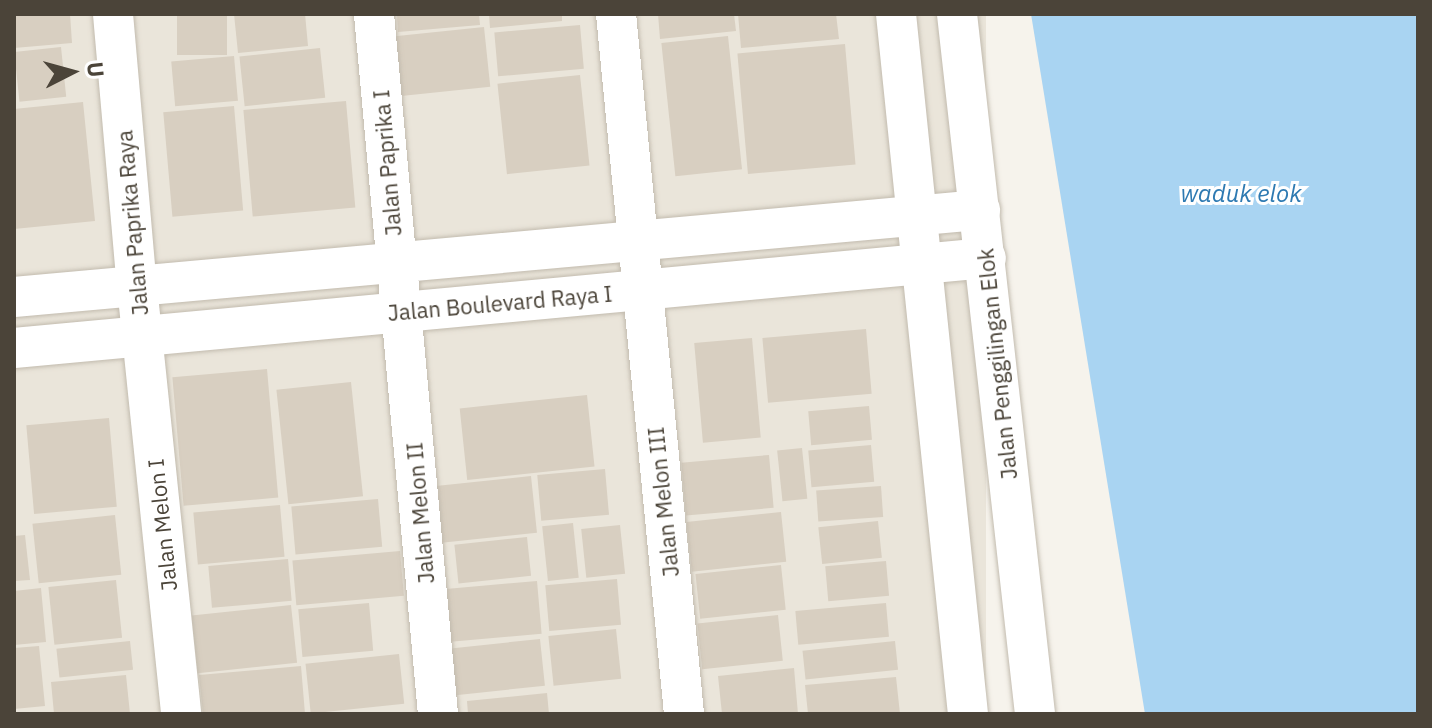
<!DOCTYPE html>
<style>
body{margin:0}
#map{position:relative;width:1432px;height:728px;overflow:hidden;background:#f6f3ec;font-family:"IBM Plex Sans",sans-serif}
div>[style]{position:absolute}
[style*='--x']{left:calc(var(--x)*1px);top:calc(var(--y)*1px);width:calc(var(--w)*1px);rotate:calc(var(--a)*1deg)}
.residential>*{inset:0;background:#eae5da;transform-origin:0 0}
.water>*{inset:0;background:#a9d4f2}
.building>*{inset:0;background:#d8cfc1;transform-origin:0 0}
.roads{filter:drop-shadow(0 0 2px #c2bbae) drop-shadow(0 0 2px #c2bbae)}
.street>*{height:40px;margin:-20px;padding:0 20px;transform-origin:20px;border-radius:20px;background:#fff}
span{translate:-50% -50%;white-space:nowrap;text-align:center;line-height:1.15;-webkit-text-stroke:6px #fff;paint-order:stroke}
.street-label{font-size:22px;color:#4b4439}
.water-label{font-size:24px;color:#2e7ab2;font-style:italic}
.frame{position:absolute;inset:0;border:16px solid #4b4439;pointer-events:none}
.north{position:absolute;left:32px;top:32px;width:80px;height:80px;-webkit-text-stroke:6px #fff;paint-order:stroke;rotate:84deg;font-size:22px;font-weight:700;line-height:32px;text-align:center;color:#4b4439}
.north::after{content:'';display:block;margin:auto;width:28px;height:36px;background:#4b4439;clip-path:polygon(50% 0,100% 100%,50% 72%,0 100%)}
</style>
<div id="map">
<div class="residential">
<i style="left:14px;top:14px;width:972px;height:700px"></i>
</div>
<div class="water">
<i style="clip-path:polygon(1031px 14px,1418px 14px,1418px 714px,1145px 714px)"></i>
</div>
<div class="building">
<i style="clip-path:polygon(14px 14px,70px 14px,72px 43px,14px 48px)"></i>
<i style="left:177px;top:14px;width:50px;height:41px"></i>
<i style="clip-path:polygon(234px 14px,305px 14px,308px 46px,238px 53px)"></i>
<i style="clip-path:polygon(397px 14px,479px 14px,480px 25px,398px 32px)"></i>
<i style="clip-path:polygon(489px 14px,562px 14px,562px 21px,490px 28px)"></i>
<i style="clip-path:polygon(658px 14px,734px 14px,736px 31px,660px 39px)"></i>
<i style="clip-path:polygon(738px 14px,836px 14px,839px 39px,741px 48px)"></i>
<i style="left:580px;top:25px;width:44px;height:86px;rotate:85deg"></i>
<i style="left:484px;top:27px;width:60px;height:92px;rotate:84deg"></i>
<i style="left:728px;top:36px;width:134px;height:67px;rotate:84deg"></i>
<i style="left:845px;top:44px;width:121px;height:108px;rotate:85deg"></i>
<i style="left:61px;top:47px;width:50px;height:47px;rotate:84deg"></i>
<i style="left:320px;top:48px;width:50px;height:81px;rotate:84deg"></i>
<i style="left:234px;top:56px;width:45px;height:63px;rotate:85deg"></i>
<i style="left:580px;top:75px;width:91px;height:83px;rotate:84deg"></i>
<i style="left:346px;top:101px;width:107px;height:103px;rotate:85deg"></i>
<i style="clip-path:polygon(83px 102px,95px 221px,14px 229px,14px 109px)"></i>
<i style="left:234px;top:106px;width:105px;height:71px;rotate:85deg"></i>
<i style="left:866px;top:329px;width:65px;height:104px;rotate:85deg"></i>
<i style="left:752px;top:338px;width:100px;height:58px;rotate:85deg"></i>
<i style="left:267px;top:369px;width:129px;height:95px;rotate:85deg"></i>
<i style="left:351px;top:382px;width:115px;height:75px;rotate:84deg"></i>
<i style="left:587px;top:395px;width:72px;height:128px;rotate:84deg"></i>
<i style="left:869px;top:406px;width:34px;height:61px;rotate:85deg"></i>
<i style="left:109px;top:418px;width:89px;height:83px;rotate:85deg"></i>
<i style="left:871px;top:445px;width:37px;height:63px;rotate:85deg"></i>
<i style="left:802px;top:448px;width:51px;height:25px;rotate:84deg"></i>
<i style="left:769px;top:455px;width:53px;height:88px;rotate:85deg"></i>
<i style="left:605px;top:469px;width:46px;height:68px;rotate:85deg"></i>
<i style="left:531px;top:476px;width:57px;height:98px;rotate:84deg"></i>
<i style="left:881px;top:486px;width:31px;height:65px;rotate:86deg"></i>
<i style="left:378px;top:499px;width:48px;height:87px;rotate:85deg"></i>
<i style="left:280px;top:505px;width:52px;height:87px;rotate:85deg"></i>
<i style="left:781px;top:512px;width:50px;height:95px;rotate:84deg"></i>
<i style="left:115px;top:515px;width:60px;height:83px;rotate:84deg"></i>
<i style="left:878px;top:521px;width:37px;height:60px;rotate:84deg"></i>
<i style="left:573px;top:523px;width:55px;height:31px;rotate:84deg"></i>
<i style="left:620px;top:525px;width:49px;height:39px;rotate:84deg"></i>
<i style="clip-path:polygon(25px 535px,30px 580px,14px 581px,14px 536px)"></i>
<i style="left:527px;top:537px;width:39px;height:73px;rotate:84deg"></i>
<i style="left:400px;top:551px;width:45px;height:108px;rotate:85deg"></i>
<i style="left:288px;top:559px;width:42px;height:80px;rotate:85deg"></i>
<i style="left:886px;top:561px;width:35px;height:61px;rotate:85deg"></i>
<i style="left:781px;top:565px;width:45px;height:86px;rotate:84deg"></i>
<i style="left:617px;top:579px;width:46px;height:72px;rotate:85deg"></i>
<i style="left:116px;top:580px;width:58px;height:68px;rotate:84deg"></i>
<i style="left:537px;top:581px;width:53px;height:97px;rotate:85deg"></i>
<i style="clip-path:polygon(41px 588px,46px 642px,14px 645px,14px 591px)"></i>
<i style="left:369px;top:603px;width:48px;height:71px;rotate:85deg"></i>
<i style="left:886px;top:603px;width:34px;height:91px;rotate:85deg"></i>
<i style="left:291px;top:605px;width:58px;height:100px;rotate:84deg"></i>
<i style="left:778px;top:615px;width:46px;height:81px;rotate:84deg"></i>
<i style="left:616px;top:629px;width:50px;height:68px;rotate:84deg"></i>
<i style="left:540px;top:639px;width:47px;height:97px;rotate:84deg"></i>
<i style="left:130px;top:641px;width:29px;height:74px;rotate:84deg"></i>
<i style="left:895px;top:641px;width:29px;height:93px;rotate:84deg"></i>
<i style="clip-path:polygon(39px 646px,45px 706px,14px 709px,14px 648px)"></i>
<i style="left:399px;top:654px;width:50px;height:94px;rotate:84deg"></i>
<i style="clip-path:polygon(301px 666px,305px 714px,203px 714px,199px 675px)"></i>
<i style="clip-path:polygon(794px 668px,798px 714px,722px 714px,718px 676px)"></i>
<i style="clip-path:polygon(126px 675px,130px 714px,54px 714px,51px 682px)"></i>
<i style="clip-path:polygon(896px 677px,900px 714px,808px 714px,805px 685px)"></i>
<i style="clip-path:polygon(547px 693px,549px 714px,468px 714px,467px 701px)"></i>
</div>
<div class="roads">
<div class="street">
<i style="--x:113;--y:14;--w:273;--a:85"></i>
<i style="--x:137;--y:286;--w:430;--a:84.1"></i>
<i style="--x:374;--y:14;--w:703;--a:84.78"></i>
<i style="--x:616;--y:14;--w:703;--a:84.45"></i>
<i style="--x:896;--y:14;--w:704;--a:84.13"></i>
<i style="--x:957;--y:14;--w:704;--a:83.64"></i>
<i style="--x:14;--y:297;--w:970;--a:-5.15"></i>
<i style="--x:14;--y:348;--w:976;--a:-5.29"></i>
</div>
</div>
<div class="street-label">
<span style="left:387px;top:163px;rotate:-95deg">Jalan Paprika I</span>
<span style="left:132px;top:223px;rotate:-95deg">Jalan Paprika Raya</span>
<span style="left:500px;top:303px;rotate:-5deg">Jalan Boulevard Raya I</span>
<span style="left:997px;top:364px;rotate:-96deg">Jalan Penggilingan Elok</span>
<span style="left:663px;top:502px;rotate:-96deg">Jalan Melon III</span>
<span style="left:420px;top:513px;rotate:-95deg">Jalan Melon II</span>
<span style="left:162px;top:525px;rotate:-96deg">Jalan Melon I</span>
</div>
<div class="water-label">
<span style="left:1241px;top:194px">waduk elok</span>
</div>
<div class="frame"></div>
<div class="north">U</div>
</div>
